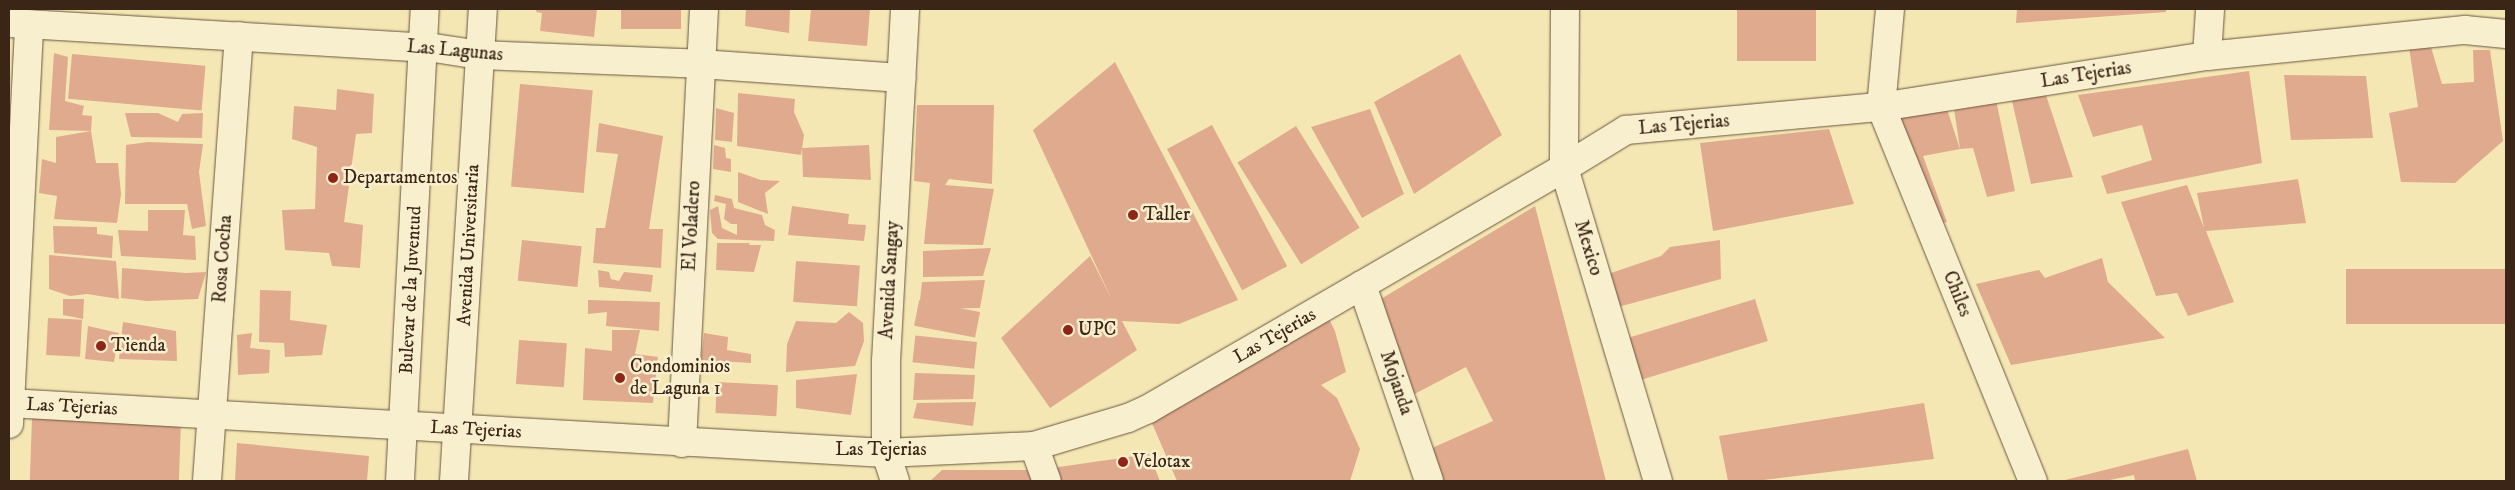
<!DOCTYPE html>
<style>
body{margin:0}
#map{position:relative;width:2515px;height:490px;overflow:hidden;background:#f5e7b4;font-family:"IM FELL DW Pica",serif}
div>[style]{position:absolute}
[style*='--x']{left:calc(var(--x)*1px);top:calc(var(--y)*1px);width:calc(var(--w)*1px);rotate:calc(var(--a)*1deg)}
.building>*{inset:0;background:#e0aa8e;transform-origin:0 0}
.roads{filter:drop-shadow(0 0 1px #69563e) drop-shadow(0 0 1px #69563e)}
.minor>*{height:28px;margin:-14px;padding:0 14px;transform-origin:14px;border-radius:14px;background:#f8efce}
.dots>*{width:14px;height:14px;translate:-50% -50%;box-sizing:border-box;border:2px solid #f8efce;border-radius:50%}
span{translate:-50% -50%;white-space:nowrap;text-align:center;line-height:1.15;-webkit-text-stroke:5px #f8efce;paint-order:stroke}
.street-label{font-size:19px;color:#3a2517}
.poi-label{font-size:19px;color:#3a2517}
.left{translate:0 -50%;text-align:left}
.frame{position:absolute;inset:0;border:10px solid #3a2517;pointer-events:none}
</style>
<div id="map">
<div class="building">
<i style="clip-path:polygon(537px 9px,597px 9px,594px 37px,540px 31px,542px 13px,536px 12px)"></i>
<i style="left:621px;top:9px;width:60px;height:20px"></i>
<i style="clip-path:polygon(746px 9px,790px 9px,789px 33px,745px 26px)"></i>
<i style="clip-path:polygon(811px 9px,870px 9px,867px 46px,808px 41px)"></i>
<i style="left:1737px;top:9px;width:79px;height:52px"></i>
<i style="clip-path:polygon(2017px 9px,2166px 9px,2166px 12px,2016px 23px)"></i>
<i style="clip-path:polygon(2409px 47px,2431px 47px,2442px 84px,2474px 82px,2473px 50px,2490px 50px,2503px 141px,2455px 183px,2401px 182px,2389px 113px,2418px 107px)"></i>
<i style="clip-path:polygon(54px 53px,68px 57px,65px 101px,84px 106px,82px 115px,92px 116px,91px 131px,49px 130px)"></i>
<i style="left:72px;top:54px;width:134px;height:45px;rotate:5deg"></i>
<i style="clip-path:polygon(1460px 54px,1502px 135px,1414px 194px,1374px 102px)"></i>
<i style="clip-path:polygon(1115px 62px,1238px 300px,1179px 324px,1122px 321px,1137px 350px,1050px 408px,1001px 338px,1090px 256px,1112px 300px,1033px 130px)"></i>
<i style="clip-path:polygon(2249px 71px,2262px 163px,2107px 194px,2101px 176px,2152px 160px,2142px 125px,2093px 137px,2078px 95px)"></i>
<i style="clip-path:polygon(2284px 75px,2366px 76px,2373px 138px,2291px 140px)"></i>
<i style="left:520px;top:84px;width:73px;height:103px;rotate:5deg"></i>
<i style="clip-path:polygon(337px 89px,374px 94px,372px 133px,356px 134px,344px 222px,363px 225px,360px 268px,332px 266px,329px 253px,285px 250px,282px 210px,315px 209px,317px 147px,292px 139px,294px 106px,336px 110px)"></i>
<i style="clip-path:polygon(2044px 89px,2073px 177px,2031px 184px,2010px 92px)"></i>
<i style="clip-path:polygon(738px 93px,795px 99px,794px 112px,804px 135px,801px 155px,737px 146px)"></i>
<i style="clip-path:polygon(1996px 100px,2015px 191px,1987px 197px,1973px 148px,1960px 149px,1953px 102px)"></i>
<i style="clip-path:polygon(1945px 103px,1960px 149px,1923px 156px,1947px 222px,1918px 228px,1882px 115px)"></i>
<i style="clip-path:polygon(917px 105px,994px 105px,992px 184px,949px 179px,945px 185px,994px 189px,983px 245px,924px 244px,930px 183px,914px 181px)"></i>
<i style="clip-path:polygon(716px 108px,734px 113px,732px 142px,715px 140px)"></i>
<i style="clip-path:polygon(1370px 109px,1404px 194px,1362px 218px,1311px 127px)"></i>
<i style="clip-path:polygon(125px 113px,158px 113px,178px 122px,182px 114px,203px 113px,202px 138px,131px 137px)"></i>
<i style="clip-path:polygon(599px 123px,663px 136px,649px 229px,663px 229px,661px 268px,593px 263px,596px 228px,605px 228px,618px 154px,596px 152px)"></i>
<i style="left:1212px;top:125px;width:160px;height:51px;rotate:62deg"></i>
<i style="left:1296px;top:126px;width:120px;height:69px;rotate:58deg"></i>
<i style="clip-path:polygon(1829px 129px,1854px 204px,1713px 231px,1700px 143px)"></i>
<i style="clip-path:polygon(91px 131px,96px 163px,118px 163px,121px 194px,117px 223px,54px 219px,57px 196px,39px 193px,42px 159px,56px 163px,56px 137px)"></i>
<i style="clip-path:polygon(148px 142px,203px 144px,199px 172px,206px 226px,192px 229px,187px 204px,125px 204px,126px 145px)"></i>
<i style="clip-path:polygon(714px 145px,725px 148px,726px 158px,731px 159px,731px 172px,713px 169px)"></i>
<i style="clip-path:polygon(869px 145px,871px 180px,803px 177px,802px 148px)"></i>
<i style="clip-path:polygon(738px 172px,761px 180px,780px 181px,765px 193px,768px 214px,738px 202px)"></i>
<i style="clip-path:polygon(2298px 179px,2306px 223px,2206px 231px,2234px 302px,2188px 316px,2177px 293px,2156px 296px,2121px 202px,2187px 185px,2204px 228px,2197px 193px)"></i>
<i style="clip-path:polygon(715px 195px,732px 199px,734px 208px,762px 215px,765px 225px,775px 230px,774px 241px,718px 239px,712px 233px,710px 210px,718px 206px,722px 228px,737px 235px,737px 224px,731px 224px,724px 219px,726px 204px,714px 201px)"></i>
<i style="clip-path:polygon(792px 206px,849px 214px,848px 224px,866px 225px,864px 241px,788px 235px)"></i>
<i style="clip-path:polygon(1535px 206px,1606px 481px,1441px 481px,1432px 448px,1493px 421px,1466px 367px,1405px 399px,1366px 308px)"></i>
<i style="clip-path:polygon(148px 210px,185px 210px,183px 235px,195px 236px,196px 260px,121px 256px,118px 230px,148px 231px)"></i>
<i style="clip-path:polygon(53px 226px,97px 227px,97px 234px,113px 236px,112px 258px,54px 253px)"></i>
<i style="left:522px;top:240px;width:60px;height:41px;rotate:6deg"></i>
<i style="clip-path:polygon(1720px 240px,1721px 279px,1618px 307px,1608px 274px,1661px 256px,1670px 247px)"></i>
<i style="clip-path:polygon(717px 243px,750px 243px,749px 245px,761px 245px,754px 272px,716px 270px)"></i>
<i style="clip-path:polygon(991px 248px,983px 276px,923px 277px,923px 251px)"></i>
<i style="clip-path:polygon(49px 255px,116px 261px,119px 299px,87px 294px,70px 296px,49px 289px)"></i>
<i style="clip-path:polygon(2102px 258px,2108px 282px,2165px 338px,2011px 365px,1976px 284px,2039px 270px,2045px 278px)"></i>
<i style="left:796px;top:261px;width:64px;height:41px;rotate:4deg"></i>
<i style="clip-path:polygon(122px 268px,186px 273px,206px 272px,198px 299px,147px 301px,121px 298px)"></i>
<i style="left:2346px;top:269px;width:160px;height:55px"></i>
<i style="clip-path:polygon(598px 270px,609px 272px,611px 279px,619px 281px,624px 272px,653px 275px,651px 292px,599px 287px)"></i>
<i style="clip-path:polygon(985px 280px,980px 308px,919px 309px,922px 282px)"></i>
<i style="clip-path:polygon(260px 290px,291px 291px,290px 320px,327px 325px,322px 355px,285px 357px,284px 343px,259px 342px)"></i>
<i style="clip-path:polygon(63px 299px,84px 299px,83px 319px,63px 315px)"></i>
<i style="left:1755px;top:299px;width:44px;height:134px;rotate:73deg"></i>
<i style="clip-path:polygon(588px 300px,660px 302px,659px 331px,606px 326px,607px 312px,588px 314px)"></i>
<i style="clip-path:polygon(849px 312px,863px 323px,864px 341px,855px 366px,786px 372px,787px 344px,796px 321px,836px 323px)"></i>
<i style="left:980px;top:312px;width:26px;height:62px;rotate:101deg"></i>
<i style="clip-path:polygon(1327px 315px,1335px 331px,1346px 372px,1321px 385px,1337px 398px,1360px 449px,1350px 481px,1177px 481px,1151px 421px)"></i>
<i style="left:48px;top:318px;width:34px;height:37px;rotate:3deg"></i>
<i style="clip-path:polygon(123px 322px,176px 331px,177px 361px,119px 359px)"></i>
<i style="clip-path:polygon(88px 326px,119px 333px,114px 362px,85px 359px)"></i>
<i style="clip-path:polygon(612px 330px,640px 330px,635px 354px,658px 357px,653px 403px,583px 400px,585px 348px,612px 351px)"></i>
<i style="clip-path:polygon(252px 333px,250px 348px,270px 350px,269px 373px,238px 375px,237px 335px)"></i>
<i style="clip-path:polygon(704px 333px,728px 337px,727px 350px,751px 354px,751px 363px,701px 360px)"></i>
<i style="left:519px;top:340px;width:48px;height:44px;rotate:4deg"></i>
<i style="left:977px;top:342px;width:27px;height:62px;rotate:96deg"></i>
<i style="clip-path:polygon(915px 373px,975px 375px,973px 399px,913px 400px)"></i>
<i style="clip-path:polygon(857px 374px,851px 415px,796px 408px,796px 380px)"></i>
<i style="left:717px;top:382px;width:61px;height:31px;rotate:3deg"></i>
<i style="clip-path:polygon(976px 402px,973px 426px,913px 418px,917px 403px)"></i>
<i style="clip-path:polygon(1924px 403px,1934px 459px,1755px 481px,1728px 481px,1719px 436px)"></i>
<i style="left:32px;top:418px;width:149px;height:63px;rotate:2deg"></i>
<i style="clip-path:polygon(237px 443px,369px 456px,367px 481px,235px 481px)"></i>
<i style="clip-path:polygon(2188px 449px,2197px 481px,2135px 481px,2134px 475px,2105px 481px,2061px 481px)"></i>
<i style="clip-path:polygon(1149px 454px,1160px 481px,930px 481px,942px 470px,1038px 470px)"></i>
</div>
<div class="roads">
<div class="minor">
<i style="--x:1565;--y:9;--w:159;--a:90.4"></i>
<i style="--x:1564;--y:168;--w:327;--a:73.3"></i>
<i style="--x:1890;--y:9;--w:98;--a:95.2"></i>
<i style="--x:1881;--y:107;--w:404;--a:67.9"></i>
<i style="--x:9;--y:23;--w:426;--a:3.4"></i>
<i style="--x:434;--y:48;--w:47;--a:8.7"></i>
<i style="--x:480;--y:55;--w:220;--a:2.3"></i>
<i style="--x:700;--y:64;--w:202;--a:4"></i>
<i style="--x:2207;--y:56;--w:47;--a:-86.3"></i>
<i style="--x:1362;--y:285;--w:207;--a:71.1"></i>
<i style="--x:9;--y:403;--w:878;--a:3.26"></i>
<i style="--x:886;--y:453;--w:148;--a:-2.7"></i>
<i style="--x:1034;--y:446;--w:98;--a:-16.6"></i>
<i style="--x:1128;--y:418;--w:22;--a:-24"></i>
<i style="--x:1148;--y:409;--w:481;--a:-30.1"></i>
<i style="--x:1564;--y:168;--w:73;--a:-31.5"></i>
<i style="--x:1626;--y:130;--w:256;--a:-5.2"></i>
<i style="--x:1881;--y:107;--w:330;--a:-8.9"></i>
<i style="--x:2207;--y:56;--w:259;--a:-5.8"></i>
<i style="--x:2465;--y:30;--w:41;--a:5.6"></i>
<i style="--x:9;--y:424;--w:400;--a:-87.1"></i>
<i style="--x:682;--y:443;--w:435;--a:-87.1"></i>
<i style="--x:1034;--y:446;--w:37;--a:70"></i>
<i style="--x:207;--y:481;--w:446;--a:-85.9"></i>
<i style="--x:400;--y:481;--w:473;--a:-87"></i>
<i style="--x:454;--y:481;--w:473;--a:-86.5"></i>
<i style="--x:895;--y:481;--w:29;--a:-108"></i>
<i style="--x:886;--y:453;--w:92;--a:-90"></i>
<i style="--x:886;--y:361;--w:353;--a:-86.9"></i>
</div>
</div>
<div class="dots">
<i style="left:333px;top:178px;background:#8f2418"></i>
<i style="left:1133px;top:215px;background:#8f2418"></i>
<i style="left:1068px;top:330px;background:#8f2418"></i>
<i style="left:101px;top:346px;background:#8f2418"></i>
<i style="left:620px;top:378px;background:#8f2418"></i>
<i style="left:1123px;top:462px;background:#8f2418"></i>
</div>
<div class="street-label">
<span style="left:455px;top:51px;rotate:5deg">Las Lagunas</span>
<span style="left:2086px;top:75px;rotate:-9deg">Las Tejerias</span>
<span style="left:1684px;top:125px;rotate:-5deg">Las Tejerias</span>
<span style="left:692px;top:226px;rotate:-87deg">El Voladero</span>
<span style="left:469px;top:245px;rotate:-87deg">Avenida Universitaria</span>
<span style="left:1588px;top:248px;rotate:73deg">Mexico</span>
<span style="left:223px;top:259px;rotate:-86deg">Rosa Cocha</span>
<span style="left:890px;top:280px;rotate:-87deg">Avenida Sangay</span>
<span style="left:411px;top:290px;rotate:-87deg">Bulevar de la Juventud</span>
<span style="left:1957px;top:294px;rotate:68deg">Chiles</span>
<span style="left:1275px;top:336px;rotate:-30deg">Las Tejerias</span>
<span style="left:1396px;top:383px;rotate:71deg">Mojanda</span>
<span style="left:72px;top:407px;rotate:3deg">Las Tejerias</span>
<span style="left:476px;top:430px;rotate:3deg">Las Tejerias</span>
<span style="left:881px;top:450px">Las Tejerias</span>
</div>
<div class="poi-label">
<span class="left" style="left:343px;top:178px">Departamentos</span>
<span class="left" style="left:1143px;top:215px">Taller</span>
<span class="left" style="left:1078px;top:330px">UPC</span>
<span class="left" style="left:111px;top:346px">Tienda</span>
<span class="left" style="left:630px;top:378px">Condominios<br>de Laguna 1</span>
<span class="left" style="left:1133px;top:462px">Velotax</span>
</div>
<div class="frame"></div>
</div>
